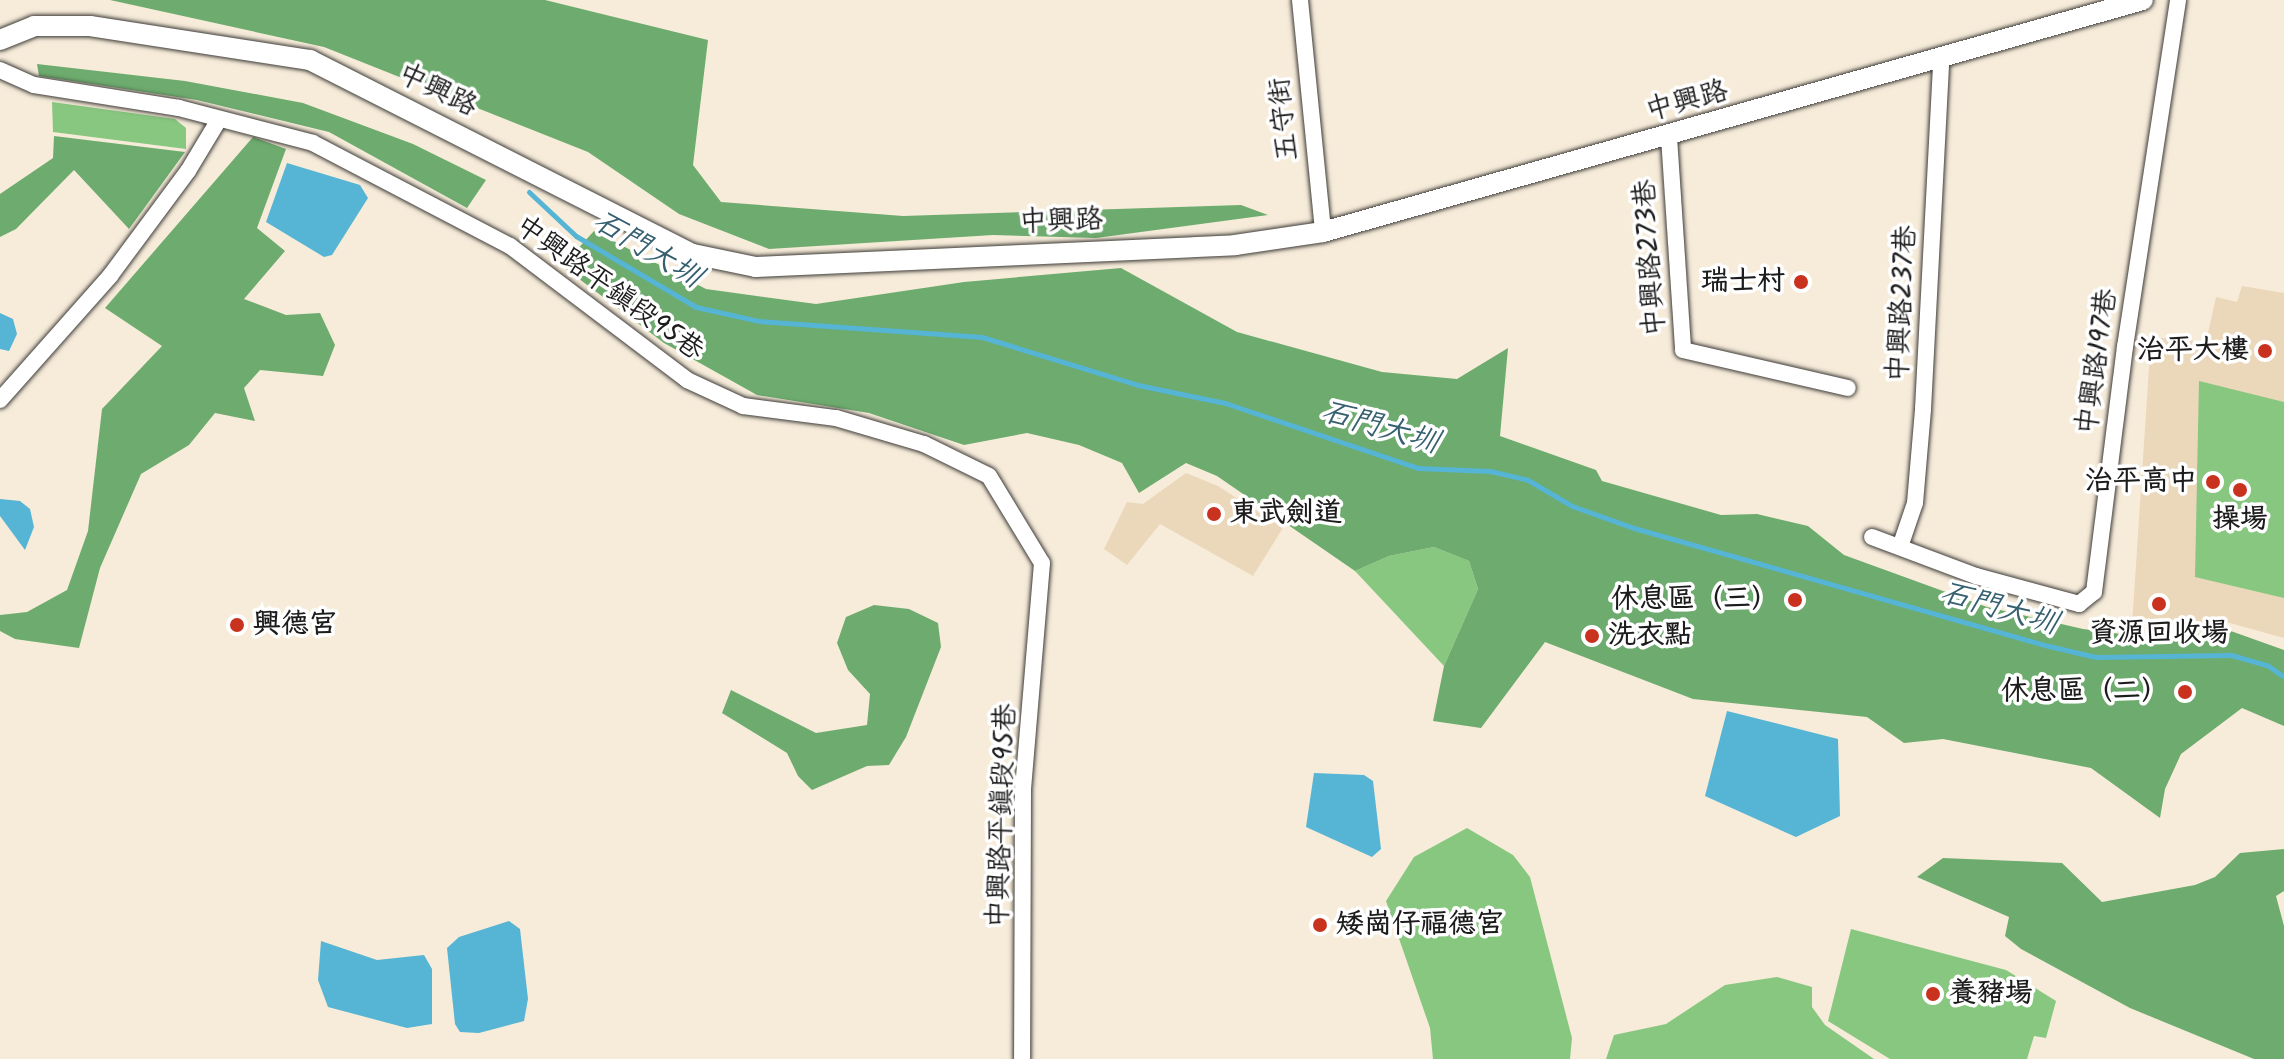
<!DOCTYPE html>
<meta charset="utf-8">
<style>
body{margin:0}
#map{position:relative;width:2284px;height:1059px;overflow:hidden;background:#f7ecda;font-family:Kalam,"LXGW WenKai TC",sans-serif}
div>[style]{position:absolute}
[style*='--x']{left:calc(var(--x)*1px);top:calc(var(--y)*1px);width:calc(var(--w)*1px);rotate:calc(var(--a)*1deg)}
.built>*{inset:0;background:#ebd8ba}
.green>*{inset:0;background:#87c77f}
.forest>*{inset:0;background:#6dac6e}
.water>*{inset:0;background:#56b4d4}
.stream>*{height:5px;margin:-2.5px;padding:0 2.5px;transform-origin:2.5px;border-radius:2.5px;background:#56b4d4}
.roads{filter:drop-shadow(0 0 2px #3d3b38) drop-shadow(0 0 2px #3d3b38)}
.minor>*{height:16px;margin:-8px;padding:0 8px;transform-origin:8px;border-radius:8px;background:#fff}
.tertiary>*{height:20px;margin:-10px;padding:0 10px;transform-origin:10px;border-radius:10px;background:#fff}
.dots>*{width:22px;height:22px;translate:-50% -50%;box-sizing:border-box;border:4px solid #fff;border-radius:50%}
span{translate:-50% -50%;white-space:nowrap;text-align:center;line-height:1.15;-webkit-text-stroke:7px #fff;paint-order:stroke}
.street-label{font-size:28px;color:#1c1c1c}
.poi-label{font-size:28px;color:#1c1c1c;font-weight:700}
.right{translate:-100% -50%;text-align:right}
.left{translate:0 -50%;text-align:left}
.water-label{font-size:30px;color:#36606f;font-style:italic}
</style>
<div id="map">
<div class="built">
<i style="clip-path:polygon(2242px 286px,2284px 293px,2284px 638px,2226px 622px,2132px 625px,2151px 337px,2206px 342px,2216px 297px,2237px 302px)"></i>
<i style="clip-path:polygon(1186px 473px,1218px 486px,1283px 528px,1253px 576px,1160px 524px,1127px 565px,1104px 549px,1127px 502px,1143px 504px)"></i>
</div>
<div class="green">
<i style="clip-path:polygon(52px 102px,175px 119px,186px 128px,186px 149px,53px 132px)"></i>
<i style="clip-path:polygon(2199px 381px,2284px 402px,2284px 598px,2195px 577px)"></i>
<i style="clip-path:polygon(1434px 547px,1469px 561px,1478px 589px,1444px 666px,1355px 571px,1389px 556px)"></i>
<i style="clip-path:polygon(1467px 828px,1513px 855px,1530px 877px,1572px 1038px,1570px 1059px,1433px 1059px,1430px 1028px,1386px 901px,1414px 857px)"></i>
<i style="clip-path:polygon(1851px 929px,2006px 970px,2056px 1001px,2046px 1038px,2034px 1036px,2027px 1059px,1890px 1059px,1828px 1021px)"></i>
<i style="clip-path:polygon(1777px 977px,1812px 987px,1812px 1007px,1825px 1025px,1874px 1059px,1606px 1059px,1614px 1035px,1666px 1024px,1725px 985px)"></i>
</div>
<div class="forest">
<i style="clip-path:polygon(110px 0,545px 0,708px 40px,693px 165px,721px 202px,903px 216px,1241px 205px,1268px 215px,1096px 238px,993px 235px,769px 249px,679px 214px,588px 152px,324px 47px)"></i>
<i style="clip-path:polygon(37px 64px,185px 81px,303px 103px,413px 144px,486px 180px,467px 208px,329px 132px,197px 100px,39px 76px)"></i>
<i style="clip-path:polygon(54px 136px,185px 152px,129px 229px,74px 170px,16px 229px,0 237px,0 194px,53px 158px)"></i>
<i style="clip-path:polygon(253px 137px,286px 149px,257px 228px,285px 251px,244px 299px,286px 315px,320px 313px,335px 345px,323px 376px,260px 370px,244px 388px,255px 421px,215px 413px,189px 445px,141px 474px,100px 568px,79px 648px,15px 639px,0 631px,0 615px,27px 612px,67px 590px,88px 531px,102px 409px,162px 346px,105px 308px)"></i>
<i style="clip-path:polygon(594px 231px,706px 289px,816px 304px,964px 282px,1121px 268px,1237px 332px,1382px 372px,1457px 379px,1508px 348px,1500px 436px,1596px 470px,1602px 481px,1721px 515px,1757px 514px,1808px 526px,1844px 555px,1987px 607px,2083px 629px,2159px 639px,2228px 630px,2284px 650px,2284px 726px,2242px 708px,2181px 754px,2165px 789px,2160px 818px,2091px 768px,1943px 739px,1904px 743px,1867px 717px,1693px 699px,1545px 642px,1481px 728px,1433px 721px,1444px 666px,1478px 589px,1469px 561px,1434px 547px,1389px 556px,1355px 571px,1217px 476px,1186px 463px,1139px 493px,1122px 463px,1079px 445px,1027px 433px,964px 445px,869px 413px,757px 395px,664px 343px,562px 266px)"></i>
<i style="clip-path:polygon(874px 605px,909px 609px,938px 623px,941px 647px,906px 737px,889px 765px,867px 766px,812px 790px,798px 776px,787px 753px,722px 713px,731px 690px,816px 733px,867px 725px,870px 694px,848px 670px,837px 643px,846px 617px)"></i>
<i style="clip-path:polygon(2284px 849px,2284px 891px,2276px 896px,2284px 926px,2284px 1059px,2254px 1059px,2130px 1008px,2021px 949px,2005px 936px,2009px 917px,1917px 877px,1943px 858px,2062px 863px,2102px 902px,2195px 885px,2215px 877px,2240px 853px)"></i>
</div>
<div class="water">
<i style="clip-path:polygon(287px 163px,360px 185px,368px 198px,332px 255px,324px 257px,266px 222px)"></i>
<i style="clip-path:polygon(0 313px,13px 319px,17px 334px,9px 351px,0 349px)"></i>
<i style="clip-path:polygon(0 499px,20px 501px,30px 509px,34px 527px,25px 550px,0 516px)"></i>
<i style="clip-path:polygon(1727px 711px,1838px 739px,1840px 816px,1796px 837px,1705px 796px)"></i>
<i style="clip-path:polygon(1314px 773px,1364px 775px,1373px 781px,1381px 849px,1372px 857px,1306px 827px)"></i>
<i style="clip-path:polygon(509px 921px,520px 929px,528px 999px,524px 1021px,479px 1033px,460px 1032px,455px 1024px,447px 948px,459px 937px)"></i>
<i style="clip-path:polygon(321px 941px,377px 960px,424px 955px,432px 969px,432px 1024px,407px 1028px,328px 1007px,318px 980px)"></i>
</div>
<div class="stream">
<i style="--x:529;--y:192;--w:64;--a:43.1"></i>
<i style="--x:576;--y:236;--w:139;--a:30.6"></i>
<i style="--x:696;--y:307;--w:65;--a:12.5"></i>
<i style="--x:759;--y:321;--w:224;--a:4.1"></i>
<i style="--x:982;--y:337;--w:163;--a:17.1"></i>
<i style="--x:1138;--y:385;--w:89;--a:11.7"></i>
<i style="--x:1225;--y:403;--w:204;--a:18.6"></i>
<i style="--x:1418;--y:468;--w:72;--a:2.4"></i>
<i style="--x:1490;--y:471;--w:39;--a:13"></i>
<i style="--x:1528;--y:480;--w:51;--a:30.6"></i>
<i style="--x:1572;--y:506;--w:66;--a:19.5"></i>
<i style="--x:1634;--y:528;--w:431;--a:15.9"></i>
<i style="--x:2049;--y:646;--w:48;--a:13.2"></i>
<i style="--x:2096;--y:657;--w:135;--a:-0.8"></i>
<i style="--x:2231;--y:655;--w:37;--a:16"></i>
<i style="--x:2267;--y:665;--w:21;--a:35"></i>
</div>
<div class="roads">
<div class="minor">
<i style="--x:1300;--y:0;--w:233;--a:84.3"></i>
<i style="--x:0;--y:70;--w:37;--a:24"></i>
<i style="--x:34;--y:85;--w:147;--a:9"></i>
<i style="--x:179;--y:108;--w:138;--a:14.6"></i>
<i style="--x:313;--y:143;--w:222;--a:27.6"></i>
<i style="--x:510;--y:246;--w:222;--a:37.1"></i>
<i style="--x:687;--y:380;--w:62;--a:24.9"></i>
<i style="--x:743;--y:406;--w:94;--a:7.4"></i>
<i style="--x:836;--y:418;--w:92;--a:16.5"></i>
<i style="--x:924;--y:444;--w:72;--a:26.2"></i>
<i style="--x:989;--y:476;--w:102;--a:58.7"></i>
<i style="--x:1042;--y:563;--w:229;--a:94.8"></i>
<i style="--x:1023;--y:791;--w:268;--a:90.2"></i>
<i style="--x:1669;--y:137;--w:213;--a:86.2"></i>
<i style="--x:1683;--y:350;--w:169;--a:13"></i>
<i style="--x:0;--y:400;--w:166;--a:-48.4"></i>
<i style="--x:110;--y:276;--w:131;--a:-53.4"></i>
<i style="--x:188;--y:171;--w:58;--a:-59"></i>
<i style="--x:1872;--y:537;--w:111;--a:20.6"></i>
<i style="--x:1976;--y:576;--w:107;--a:15.2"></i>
<i style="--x:2079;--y:604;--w:19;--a:-39"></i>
<i style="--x:2094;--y:592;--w:247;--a:-82.8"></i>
<i style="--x:2125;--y:347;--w:351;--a:-81.3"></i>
<i style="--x:1900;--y:547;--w:46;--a:-71.2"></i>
<i style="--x:1915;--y:503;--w:94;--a:-85.1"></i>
<i style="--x:1923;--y:409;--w:348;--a:-87"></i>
</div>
<div class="tertiary">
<i style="--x:0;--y:40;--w:37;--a:-22"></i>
<i style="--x:34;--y:26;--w:56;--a:0"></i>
<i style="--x:90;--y:26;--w:223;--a:8.8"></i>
<i style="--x:310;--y:60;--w:429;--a:26.9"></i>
<i style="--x:693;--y:254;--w:64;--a:11.7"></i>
<i style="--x:756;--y:267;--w:480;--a:-2.6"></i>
<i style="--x:1235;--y:245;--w:89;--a:-8.4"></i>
<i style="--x:1323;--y:232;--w:852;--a:-15.8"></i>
</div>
</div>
<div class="dots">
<i style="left:1801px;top:282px;background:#c8321e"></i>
<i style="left:2265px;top:351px;background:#c8321e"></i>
<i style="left:2213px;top:482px;background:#c8321e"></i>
<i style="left:2240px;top:490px;background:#c8321e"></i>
<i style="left:1214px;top:514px;background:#c8321e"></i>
<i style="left:1795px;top:600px;background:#c8321e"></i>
<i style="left:2159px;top:604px;background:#c8321e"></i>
<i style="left:237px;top:625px;background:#c8321e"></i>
<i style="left:1592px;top:636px;background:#c8321e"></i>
<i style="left:2185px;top:692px;background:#c8321e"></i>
<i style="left:1320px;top:925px;background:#c8321e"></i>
<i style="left:1933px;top:994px;background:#c8321e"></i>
</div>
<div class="street-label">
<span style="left:437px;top:91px;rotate:26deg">中興路</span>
<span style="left:1687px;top:102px;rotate:-15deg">中興路</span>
<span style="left:1285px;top:119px;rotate:-96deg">五守街</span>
<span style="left:1061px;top:222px;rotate:-2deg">中興路</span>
<span style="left:1651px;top:258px;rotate:-94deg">中興路273巷</span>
<span style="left:609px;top:289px;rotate:36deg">中興路平鎮段95巷</span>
<span style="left:1903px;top:304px;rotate:-87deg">中興路237巷</span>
<span style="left:2098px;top:362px;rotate:-82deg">中興路197巷</span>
<span style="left:1003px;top:816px;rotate:-88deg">中興路平鎮段95巷</span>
</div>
<div class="poi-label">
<span class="right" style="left:1785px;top:282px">瑞士村</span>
<span class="right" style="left:2249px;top:351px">治平大樓</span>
<span class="right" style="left:2197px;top:482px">治平高中</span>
<span class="left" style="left:1230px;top:514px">東武劍道</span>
<span style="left:2240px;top:520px">操場</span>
<span class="right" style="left:1779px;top:600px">休息區（三）</span>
<span class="left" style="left:253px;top:625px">興德宮</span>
<span style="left:2159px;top:634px">資源回收場</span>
<span class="left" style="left:1608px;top:636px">洗衣點</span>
<span class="right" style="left:2169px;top:692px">休息區（二）</span>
<span class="left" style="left:1336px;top:925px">矮崗仔福德宮</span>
<span class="left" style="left:1949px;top:994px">養豬場</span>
</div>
<div class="water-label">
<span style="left:647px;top:250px;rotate:31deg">石門大圳</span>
<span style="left:1380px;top:428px;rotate:16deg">石門大圳</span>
<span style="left:1999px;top:609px;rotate:16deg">石門大圳</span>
</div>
</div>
